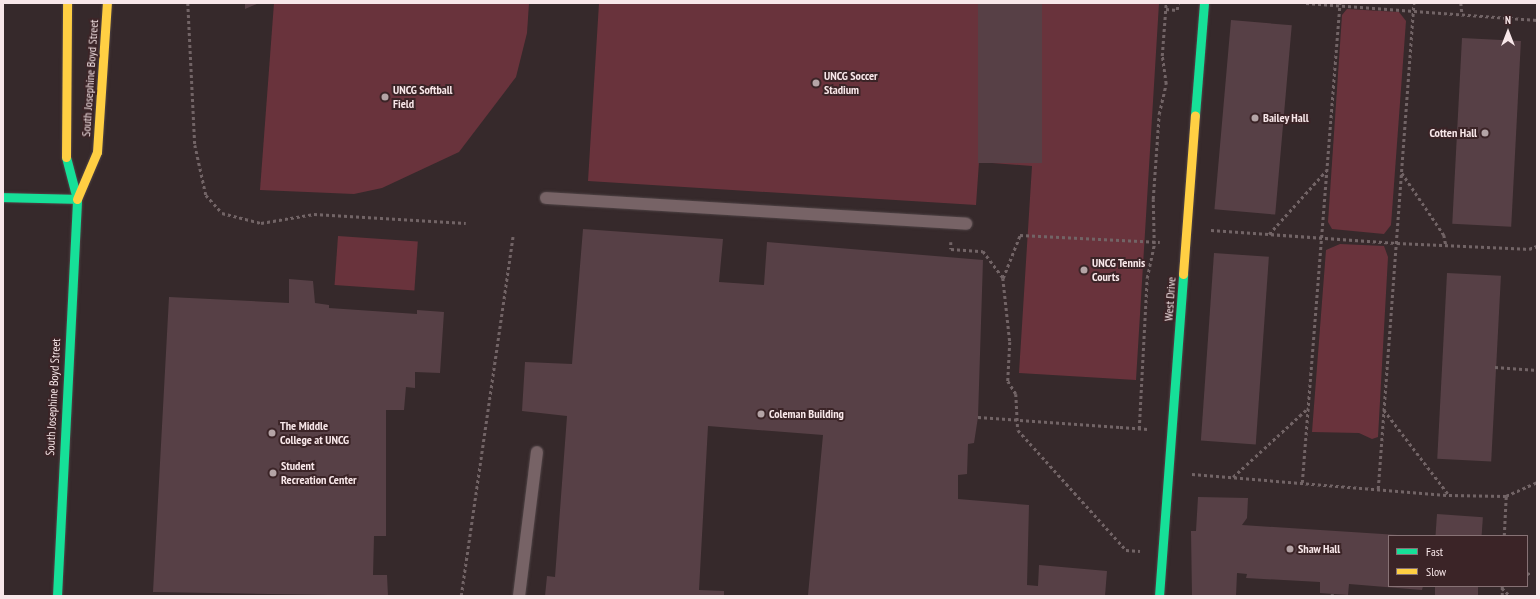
<!DOCTYPE html>
<style>
body{margin:0}
#map{position:relative;width:1540px;height:599px;overflow:hidden;background:#36292b;font-family:"PT Sans Narrow",sans-serif}
div>[style]{position:absolute}
[style*='--x']{left:calc(var(--x)*1px);top:calc(var(--y)*1px);width:calc(var(--w)*1px);rotate:calc(var(--a)*1deg)}
.green>*{inset:0;background:#69333c;transform-origin:0 0}
.building>*{inset:0;background:#574046;transform-origin:0 0}
.path>*{height:2.5px;margin-top:-1.25px;transform-origin:0;background:repeating-linear-gradient(90deg,#726466 0 3px,transparent 0 6px)}
.roads{filter:drop-shadow(0 0 1px #504446) drop-shadow(0 0 1px #504446)}
.lane>*{height:12px;margin:-6px;padding:0 6px;transform-origin:6px;border-radius:6px;background:#776366}
.fast>*{height:9px;margin:-4.5px;padding:0 4.5px;transform-origin:4.5px;border-radius:4.5px;background:#16e098}
.slow>*{height:9px;margin:-4.5px;padding:0 4.5px;transform-origin:4.5px;border-radius:4.5px;background:#ffcf43}
.path-bridge>*{height:2.5px;margin-top:-1.25px;transform-origin:0;background:repeating-linear-gradient(90deg,#726466 0 3px,transparent 0 6px)}
.dots>*{width:11px;height:11px;translate:-50% -50%;box-sizing:border-box;border:2px solid #3b2427;border-radius:50%}
span{translate:-50% -50%;white-space:nowrap;text-align:center;line-height:1.15;-webkit-text-stroke:4px #3b2427;paint-order:stroke}
.poi-label{font-size:12px;color:#f8e7e9;font-weight:700}
.left{translate:0 -50%;text-align:left}
.right{translate:-100% -50%;text-align:right}
.street-label{font-size:12px;color:#f8e7e9}
.frame{position:absolute;inset:0;border:4px solid #f8e7e9;pointer-events:none}
.legend{position:absolute;left:1388px;top:535px;width:140px;height:52px;box-sizing:border-box;background:#3b2427;border:1px solid #877275;margin:0;padding:5px 7px;list-style:none;font-size:12px;color:#f8e7e9}
.legend li{display:flex;align-items:center;gap:8px;height:20px}
.legend b{width:20px;border:1px solid #877275}
.north{position:absolute;left:1488px;top:12px;width:40px;height:40px;-webkit-text-stroke:3px #3b2427;paint-order:stroke;rotate:0deg;font-size:11px;font-weight:700;line-height:16px;text-align:center;color:#f8e7e9}
.north::after{content:'';display:block;margin:auto;width:14px;height:18px;background:#f8e7e9;clip-path:polygon(50% 0,100% 100%,50% 72%,0 100%)}
</style>
<div id="map">
<div class="green">
<i style="clip-path:polygon(274px 3px,529px 3px,527px 33px,516px 77px,459px 152px,382px 188px,354px 194px,260px 190px)"></i>
<i style="clip-path:polygon(599px 3px,1159px 3px,1136px 380px,1019px 373px,1032px 166px,979px 162px,976px 205px,588px 181px)"></i>
<i style="clip-path:polygon(1347px 9px,1399px 12px,1406px 21px,1391px 225px,1384px 234px,1332px 229px,1328px 222px,1342px 15px)"></i>
<i style="left:338px;top:236px;width:80px;height:49px;rotate:4deg"></i>
<i style="clip-path:polygon(1340px 244px,1384px 246px,1388px 257px,1378px 437px,1372px 439px,1359px 433px,1312px 432px,1326px 250px)"></i>
</div>
<div class="building">
<i style="clip-path:polygon(245px 3px,259px 3px,245px 9px)"></i>
<i style="left:978px;top:3px;width:64px;height:160px"></i>
<i style="left:1231px;top:20px;width:61px;height:190px;rotate:5deg"></i>
<i style="left:1462px;top:38px;width:59px;height:186px;rotate:3deg"></i>
<i style="clip-path:polygon(583px 229px,723px 239px,719px 282px,764px 285px,767px 242px,983px 260px,978px 417px,974px 443px,968px 444px,967px 474px,958px 475px,958px 499px,1029px 505px,1027px 585px,1038px 586px,1039px 565px,1107px 571px,1105px 596px,808px 595px,823px 435px,708px 426px,699px 590px,724px 591px,724px 596px,545px 596px,547px 576px,555px 577px,567px 416px,522px 411px,525px 362px,572px 364px)"></i>
<i style="left:1214px;top:253px;width:55px;height:188px;rotate:4deg"></i>
<i style="left:1447px;top:273px;width:54px;height:186px;rotate:3deg"></i>
<i style="clip-path:polygon(289px 279px,313px 281px,315px 303px,329px 305px,329px 308px,417px 314px,417px 310px,444px 312px,440px 373px,415px 372px,415px 388px,406px 387px,404px 410px,386px 410px,386px 536px,374px 536px,373px 575px,387px 575px,388px 596px,153px 592px,169px 297px,289px 303px)"></i>
<i style="clip-path:polygon(1198px 497px,1248px 498px,1247px 518px,1242px 525px,1398px 535px,1389px 536px,1389px 586px,1423px 586px,1422px 590px,1349px 584px,1348px 595px,1320px 593px,1320px 582px,1246px 578px,1247px 574px,1237px 573px,1236px 596px,1192px 596px,1191px 531px,1196px 531px)"></i>
<i style="left:1437px;top:514px;width:46px;height:22px;rotate:4deg"></i>
<i style="left:1435px;top:586px;width:43px;height:10px"></i>
</div>
<div class="path">
<i style="--x:188;--y:3;--w:142;--a:87.2"></i>
<i style="--x:195;--y:145;--w:51;--a:77.6"></i>
<i style="--x:206;--y:195;--w:24;--a:48"></i>
<i style="--x:222;--y:213;--w:40;--a:14.4"></i>
<i style="--x:261;--y:223;--w:54;--a:-9.6"></i>
<i style="--x:314;--y:214;--w:152;--a:3.4"></i>
<i style="--x:1306;--y:3;--w:232;--a:4.2"></i>
<i style="--x:1461;--y:3;--w:10;--a:84"></i>
<i style="--x:1166;--y:9;--w:11;--a:5"></i>
<i style="--x:1177;--y:10;--w:7;--a:-82"></i>
<i style="--x:1402;--y:173;--w:75;--a:55.9"></i>
<i style="--x:1444;--y:235;--w:10;--a:79"></i>
<i style="--x:1211;--y:230;--w:186;--a:4"></i>
<i style="--x:1397;--y:243;--w:132;--a:2.6"></i>
<i style="--x:1529;--y:249;--w:9;--a:-21"></i>
<i style="--x:1269;--y:234;--w:85;--a:-47.9"></i>
<i style="--x:951;--y:242;--w:7;--a:90"></i>
<i style="--x:951;--y:249;--w:32;--a:4"></i>
<i style="--x:983;--y:251;--w:34;--a:53"></i>
<i style="--x:1003;--y:278;--w:64;--a:83.8"></i>
<i style="--x:1010;--y:342;--w:39;--a:93"></i>
<i style="--x:1008;--y:381;--w:15;--a:58"></i>
<i style="--x:1016;--y:394;--w:36;--a:87"></i>
<i style="--x:1018;--y:430;--w:161;--a:48"></i>
<i style="--x:1126;--y:550;--w:14;--a:4"></i>
<i style="--x:1003;--y:278;--w:46;--a:-68.4"></i>
<i style="--x:1020;--y:235;--w:140;--a:2.9"></i>
<i style="--x:1495;--y:367;--w:42;--a:4.1"></i>
<i style="--x:1384;--y:410;--w:107;--a:52.6"></i>
<i style="--x:1120;--y:427;--w:28;--a:4"></i>
<i style="--x:1139;--y:429;--w:151;--a:-87"></i>
<i style="--x:1147;--y:278;--w:35;--a:-78"></i>
<i style="--x:1154;--y:244;--w:45;--a:-91.3"></i>
<i style="--x:1153;--y:199;--w:85;--a:-86"></i>
<i style="--x:1159;--y:114;--w:31;--a:-77"></i>
<i style="--x:1166;--y:84;--w:28;--a:-98"></i>
<i style="--x:1162;--y:56;--w:53;--a:-85.7"></i>
<i style="--x:1192;--y:474;--w:258;--a:4.7"></i>
<i style="--x:1449;--y:495;--w:57;--a:1"></i>
<i style="--x:1506;--y:496;--w:34;--a:-24"></i>
<i style="--x:1233;--y:477;--w:102;--a:-42.6"></i>
<i style="--x:1302;--y:483;--w:482;--a:-85.5"></i>
<i style="--x:1378;--y:489;--w:487;--a:-85.8"></i>
<i style="--x:1504;--y:536;--w:40;--a:-87.1"></i>
<i style="--x:1527;--y:573;--w:5;--a:22"></i>
<i style="--x:1502;--y:588;--w:11;--a:45"></i>
<i style="--x:220;--y:596;--w:1;--a:-90"></i>
<i style="--x:461;--y:596;--w:363;--a:-81.8"></i>
<i style="--x:1332;--y:596;--w:2;--a:-90"></i>
<i style="--x:1502;--y:596;--w:10;--a:-90"></i>
</div>
<div class="roads">
<div class="lane">
<i style="--x:546;--y:198;--w:421;--a:3.5"></i>
<i style="--x:519;--y:596;--w:145;--a:-82.9"></i>
</div>
<div class="fast">
<i style="--x:1195;--y:115;--w:112;--a:-85.4"></i>
<i style="--x:3;--y:197;--w:74;--a:1.5"></i>
<i style="--x:57;--y:596;--w:398;--a:-87.1"></i>
<i style="--x:77;--y:199;--w:43;--a:-104.7"></i>
<i style="--x:1159;--y:596;--w:323;--a:-85.7"></i>
</div>
<div class="slow">
<i style="--x:66;--y:157;--w:154;--a:-89.6"></i>
<i style="--x:77;--y:199;--w:51;--a:-66.9"></i>
<i style="--x:97;--y:152;--w:149;--a:-86.2"></i>
<i style="--x:1183;--y:274;--w:159;--a:-85.7"></i>
</div>
</div>
<div class="path-bridge">
<i style="--x:978;--y:417;--w:142;--a:4"></i>
</div>
<div class="dots">
<i style="left:816px;top:83px;background:#b4a4a6"></i>
<i style="left:385px;top:97px;background:#b4a4a6"></i>
<i style="left:1255px;top:118px;background:#b4a4a6"></i>
<i style="left:1485px;top:133px;background:#b4a4a6"></i>
<i style="left:1084px;top:270px;background:#b4a4a6"></i>
<i style="left:761px;top:414px;background:#b4a4a6"></i>
<i style="left:272px;top:433px;background:#b4a4a6"></i>
<i style="left:273px;top:473px;background:#b4a4a6"></i>
<i style="left:1290px;top:549px;background:#b4a4a6"></i>
</div>
<div class="poi-label">
<span class="left" style="left:824px;top:83px">UNCG Soccer<br>Stadium</span>
<span class="left" style="left:393px;top:97px">UNCG Softball<br>Field</span>
<span class="left" style="left:1263px;top:118px">Bailey Hall</span>
<span class="right" style="left:1477px;top:133px">Cotten Hall</span>
<span class="left" style="left:1092px;top:270px">UNCG Tennis<br>Courts</span>
<span class="left" style="left:769px;top:414px">Coleman Building</span>
<span class="left" style="left:280px;top:433px">The Middle<br>College at UNCG</span>
<span class="left" style="left:281px;top:473px">Student<br>Recreation Center</span>
<span class="left" style="left:1298px;top:549px">Shaw Hall</span>
</div>
<div class="street-label">
<span style="left:90px;top:78px;rotate:-86deg">South Josephine Boyd Street</span>
<span style="left:1170px;top:299px;rotate:-86deg">West Drive</span>
<span style="left:53px;top:397px;rotate:-87deg">South Josephine Boyd Street</span>
</div>
<div class="frame"></div>
<ul class="legend">
<li><b style="height:5px;background:#16e098"></b>Fast</li>
<li><b style="height:5px;background:#ffcf43"></b>Slow</li>
</ul>
<div class="north">N</div>
</div>
